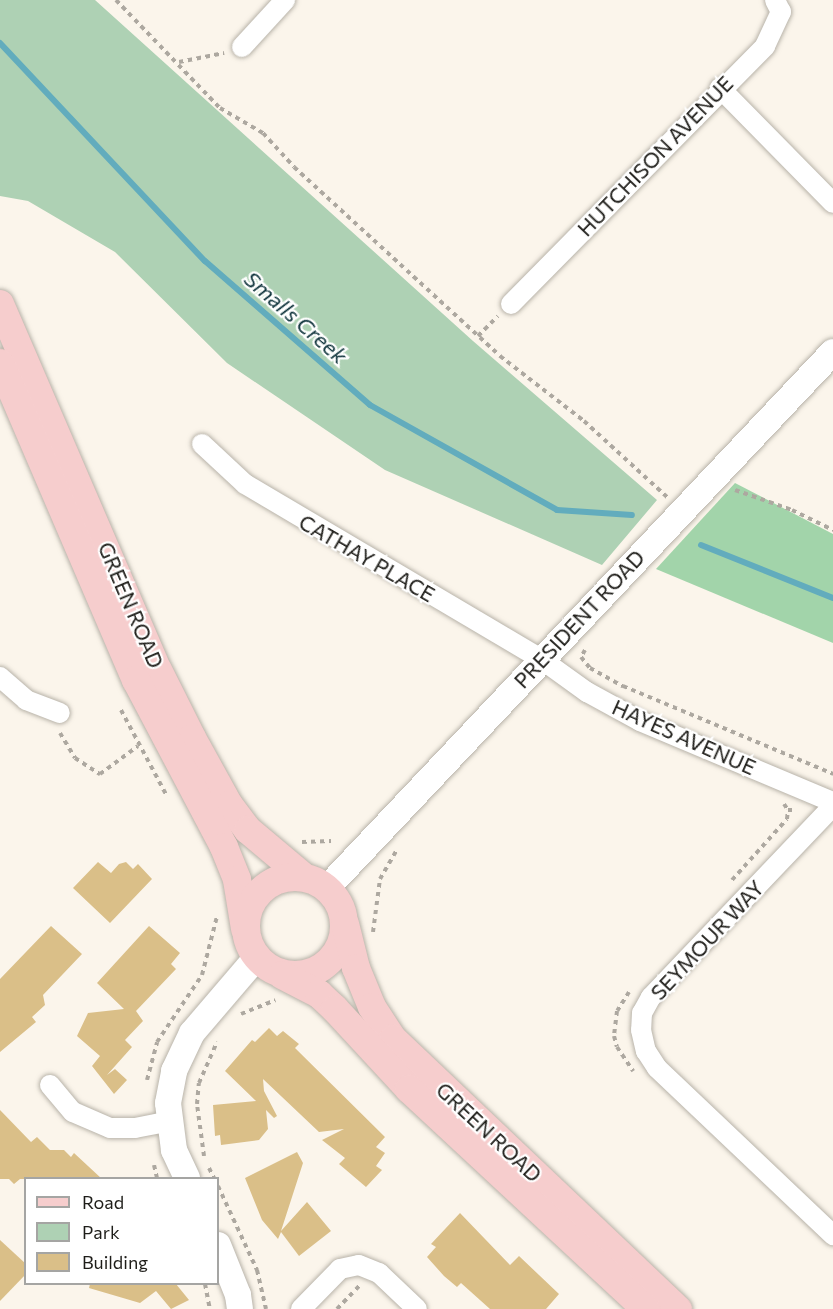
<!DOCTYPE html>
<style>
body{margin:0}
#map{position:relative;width:833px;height:1309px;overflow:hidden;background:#fbf5eb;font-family:Commissioner,sans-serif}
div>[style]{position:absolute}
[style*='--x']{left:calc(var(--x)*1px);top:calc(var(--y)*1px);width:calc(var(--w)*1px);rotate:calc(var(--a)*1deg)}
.green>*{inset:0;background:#aed1b4}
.forest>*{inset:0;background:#a2d4aa}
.stream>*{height:6px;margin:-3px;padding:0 3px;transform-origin:3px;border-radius:3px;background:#62acbd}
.building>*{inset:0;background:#dabf88}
.path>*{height:4px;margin-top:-2px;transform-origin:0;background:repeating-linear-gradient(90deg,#ada8a0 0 4.5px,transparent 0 9px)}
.roads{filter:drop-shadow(0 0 2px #b8b3a9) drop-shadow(0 0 2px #b8b3a9)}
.minor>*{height:20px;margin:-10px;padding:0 10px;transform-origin:10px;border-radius:10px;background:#fff}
.tertiary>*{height:26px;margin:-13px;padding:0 13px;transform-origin:13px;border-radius:13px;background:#fff}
.secondary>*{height:28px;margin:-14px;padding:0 14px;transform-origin:14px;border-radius:14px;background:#f6cdcd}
.secondary>.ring{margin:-14px;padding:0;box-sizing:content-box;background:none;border:28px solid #f6cdcd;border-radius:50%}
span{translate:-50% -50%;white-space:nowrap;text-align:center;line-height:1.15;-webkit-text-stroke:4.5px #fff;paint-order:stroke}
.street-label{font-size:21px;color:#1e1d19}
.water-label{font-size:22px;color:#0c3139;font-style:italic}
.legend{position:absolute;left:24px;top:1177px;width:195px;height:108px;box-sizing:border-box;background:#fff;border:2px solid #a5a5a3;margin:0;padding:8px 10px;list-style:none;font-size:18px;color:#1e1d19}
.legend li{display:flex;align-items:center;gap:12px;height:30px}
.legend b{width:30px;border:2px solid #a5a5a3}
</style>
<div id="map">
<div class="green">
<i style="clip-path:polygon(0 0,95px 0,473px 341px,657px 500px,602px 565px,385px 470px,227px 363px,115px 252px,28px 201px,0 196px)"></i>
</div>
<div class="forest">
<i style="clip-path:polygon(735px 483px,833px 534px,833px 643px,656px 569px)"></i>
</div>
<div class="stream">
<i style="--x:0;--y:43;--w:299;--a:46.8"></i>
<i style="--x:205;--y:261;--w:219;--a:41.1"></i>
<i style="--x:370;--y:405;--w:214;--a:29.3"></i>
<i style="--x:557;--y:510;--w:75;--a:3.8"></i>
<i style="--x:701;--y:545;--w:142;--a:21.9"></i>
</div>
<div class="building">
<i style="clip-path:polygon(98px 862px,111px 873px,119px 864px,126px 862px,133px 869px,138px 864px,152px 879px,110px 923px,73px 888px)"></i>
<i style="clip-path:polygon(51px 926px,82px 954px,43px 995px,45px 1005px,32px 1017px,36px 1022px,0 1052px,0 979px)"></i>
<i style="clip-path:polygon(149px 926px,180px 953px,171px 964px,176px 969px,136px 1011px,143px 1021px,125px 1040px,132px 1047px,107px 1075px,115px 1069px,127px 1080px,114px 1094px,92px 1066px,100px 1056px,77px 1036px,88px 1013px,124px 1009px,97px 983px)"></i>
<i style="clip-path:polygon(269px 1028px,277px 1036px,283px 1031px,299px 1044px,295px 1048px,385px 1137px,376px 1147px,385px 1153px,376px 1166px,382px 1170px,366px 1187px,339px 1164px,345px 1158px,322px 1140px,344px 1129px,319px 1132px,263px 1079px,264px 1091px,277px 1116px,274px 1118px,266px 1110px,268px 1129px,259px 1140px,221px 1145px,220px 1135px,215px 1136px,213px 1105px,256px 1101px,225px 1071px,252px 1040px,255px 1042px)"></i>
<i style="clip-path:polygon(0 1110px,31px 1142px,37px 1137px,50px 1150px,64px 1150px,71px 1157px,74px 1153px,102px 1179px,20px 1179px,14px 1184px,9px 1179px,0 1179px)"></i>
<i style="clip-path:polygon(297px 1152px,303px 1163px,281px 1231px,307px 1202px,331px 1231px,299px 1256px,281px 1232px,278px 1239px,262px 1220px,245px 1178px)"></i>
<i style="clip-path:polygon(460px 1213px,510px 1265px,519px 1256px,559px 1294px,546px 1309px,490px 1309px,461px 1283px,457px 1287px,444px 1276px,427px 1257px,436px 1247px,431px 1244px)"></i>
<i style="clip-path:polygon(0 1240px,26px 1264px,26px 1274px,0 1301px)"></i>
<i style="clip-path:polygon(90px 1284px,176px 1284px,189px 1300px,171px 1309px,156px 1291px,140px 1303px,89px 1288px)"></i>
</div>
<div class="path">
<i style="--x:116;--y:0;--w:150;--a:46.1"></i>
<i style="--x:220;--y:108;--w:50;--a:30.2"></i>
<i style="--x:263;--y:133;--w:46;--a:47.6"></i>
<i style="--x:294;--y:167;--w:280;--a:42.5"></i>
<i style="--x:500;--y:356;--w:106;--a:37.7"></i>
<i style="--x:584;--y:421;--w:113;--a:42.5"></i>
<i style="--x:179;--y:62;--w:46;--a:-11.3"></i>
<i style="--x:478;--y:336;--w:28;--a:-45"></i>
<i style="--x:735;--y:490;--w:60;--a:19.3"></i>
<i style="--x:792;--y:510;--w:46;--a:26"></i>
<i style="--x:585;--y:650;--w:8;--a:120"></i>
<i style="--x:581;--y:657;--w:14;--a:51"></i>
<i style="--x:590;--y:668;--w:38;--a:29"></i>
<i style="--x:623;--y:686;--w:228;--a:22.7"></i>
<i style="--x:121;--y:710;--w:98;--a:61.9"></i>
<i style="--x:60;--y:733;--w:29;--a:59"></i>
<i style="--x:75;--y:758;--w:30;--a:33"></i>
<i style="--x:100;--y:774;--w:47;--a:-36.4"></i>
<i style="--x:784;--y:804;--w:7;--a:56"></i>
<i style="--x:788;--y:810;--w:9;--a:0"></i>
<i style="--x:302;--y:842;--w:29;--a:-2"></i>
<i style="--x:732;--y:880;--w:82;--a:-48"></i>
<i style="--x:787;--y:819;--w:9;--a:-84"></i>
<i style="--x:373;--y:932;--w:53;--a:-82.5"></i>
<i style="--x:380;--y:879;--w:32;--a:-60"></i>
<i style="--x:629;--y:992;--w:22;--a:122"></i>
<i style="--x:617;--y:1011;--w:25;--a:97"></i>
<i style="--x:614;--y:1036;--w:11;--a:75"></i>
<i style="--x:617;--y:1047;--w:29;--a:56"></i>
<i style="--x:241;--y:1014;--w:37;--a:-22"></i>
<i style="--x:147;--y:1080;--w:39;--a:-75"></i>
<i style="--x:157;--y:1042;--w:81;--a:-56.1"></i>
<i style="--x:202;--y:975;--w:61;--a:-75.7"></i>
<i style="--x:204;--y:1156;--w:52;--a:-97.7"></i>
<i style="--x:197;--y:1104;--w:21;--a:-85"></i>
<i style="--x:199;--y:1083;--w:45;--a:-66.3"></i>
<i style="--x:154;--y:1165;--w:13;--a:77"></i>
<i style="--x:209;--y:1168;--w:11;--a:63"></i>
<i style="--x:218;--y:1186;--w:93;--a:65.1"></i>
<i style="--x:257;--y:1270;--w:40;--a:77"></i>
<i style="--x:205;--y:1284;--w:25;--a:79"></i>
<i style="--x:337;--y:1309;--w:32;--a:-46"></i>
</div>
<div class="roads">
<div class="minor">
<i style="--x:242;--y:47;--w:64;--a:-47.5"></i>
<i style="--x:720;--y:88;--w:161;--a:45.5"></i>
<i style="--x:511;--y:304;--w:362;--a:-45.4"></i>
<i style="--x:765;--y:46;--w:38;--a:-65"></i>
<i style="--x:781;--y:12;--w:13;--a:-117"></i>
<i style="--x:202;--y:444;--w:59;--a:42.9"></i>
<i style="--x:245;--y:484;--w:344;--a:30.6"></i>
<i style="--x:541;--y:659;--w:57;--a:35.7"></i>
<i style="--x:587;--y:692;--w:60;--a:28.7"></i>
<i style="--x:640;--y:721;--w:209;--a:22.8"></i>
<i style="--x:0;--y:677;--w:35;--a:41"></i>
<i style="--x:26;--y:700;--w:36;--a:21"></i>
<i style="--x:833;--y:806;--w:264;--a:133.6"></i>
<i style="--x:651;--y:997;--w:18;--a:119"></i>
<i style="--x:642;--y:1013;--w:17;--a:93"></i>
<i style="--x:641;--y:1030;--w:22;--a:77"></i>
<i style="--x:646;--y:1051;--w:20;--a:57"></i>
<i style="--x:657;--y:1068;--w:243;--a:43.5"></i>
<i style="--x:50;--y:1085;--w:35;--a:50"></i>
<i style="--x:73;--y:1112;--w:40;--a:23.4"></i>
<i style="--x:110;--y:1128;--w:25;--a:0"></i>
<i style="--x:135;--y:1128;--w:37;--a:-11"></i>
<i style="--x:301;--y:1309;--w:56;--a:-45.7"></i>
<i style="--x:340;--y:1269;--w:19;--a:-12"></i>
<i style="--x:359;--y:1265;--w:22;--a:22"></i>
<i style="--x:379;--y:1273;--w:52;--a:43.5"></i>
</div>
<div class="tertiary">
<i style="--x:327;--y:888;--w:737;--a:-46.65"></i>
<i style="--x:187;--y:1178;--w:31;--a:-115"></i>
<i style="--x:174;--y:1150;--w:47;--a:-97.3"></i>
<i style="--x:168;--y:1103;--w:33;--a:-79"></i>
<i style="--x:174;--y:1071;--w:42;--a:-64.7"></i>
<i style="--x:192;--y:1033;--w:99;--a:-49.5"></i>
<i style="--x:218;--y:1245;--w:54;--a:68.2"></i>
<i style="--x:238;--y:1295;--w:14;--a:82"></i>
</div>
<div class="secondary">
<i style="--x:0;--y:304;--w:399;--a:66.7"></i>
<i style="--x:158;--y:670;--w:76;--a:63.4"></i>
<i style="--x:192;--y:738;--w:77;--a:61.1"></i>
<i style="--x:229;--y:805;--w:31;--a:53"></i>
<i style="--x:248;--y:830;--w:73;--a:40"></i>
<i style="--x:0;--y:363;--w:345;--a:66.8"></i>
<i style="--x:136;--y:680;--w:189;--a:62.2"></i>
<i style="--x:224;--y:847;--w:35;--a:68"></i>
<i style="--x:237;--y:880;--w:50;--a:80.7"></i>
<i class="ring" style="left:246px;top:877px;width:70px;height:70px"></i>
<i style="--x:345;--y:924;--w:45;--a:76"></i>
<i style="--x:356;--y:968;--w:42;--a:67.7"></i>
<i style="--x:372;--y:1007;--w:38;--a:57"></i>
<i style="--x:393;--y:1039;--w:393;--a:43.5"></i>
<i style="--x:282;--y:975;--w:42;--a:27.2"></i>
<i style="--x:319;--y:994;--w:22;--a:43"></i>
<i style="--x:335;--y:1009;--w:109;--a:47.2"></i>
<i style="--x:409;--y:1089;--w:323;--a:42.9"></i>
</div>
</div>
<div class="street-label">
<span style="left:655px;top:156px;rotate:-46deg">HUTCHISON AVENUE</span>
<span style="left:367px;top:558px;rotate:30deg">CATHAY PLACE</span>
<span style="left:131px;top:605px;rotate:67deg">GREEN ROAD</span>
<span style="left:579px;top:619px;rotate:-47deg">PRESIDENT ROAD</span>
<span style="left:684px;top:737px;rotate:24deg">HAYES AVENUE</span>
<span style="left:707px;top:940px;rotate:-47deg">SEYMOUR WAY</span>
<span style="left:489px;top:1132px;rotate:43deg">GREEN ROAD</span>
</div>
<div class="water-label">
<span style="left:296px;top:317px;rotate:41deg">Smalls Creek</span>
</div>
<ul class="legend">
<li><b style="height:8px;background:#f6cdcd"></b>Road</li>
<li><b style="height:16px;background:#aed1b4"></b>Park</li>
<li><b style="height:16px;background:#dabf88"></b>Building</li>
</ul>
</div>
